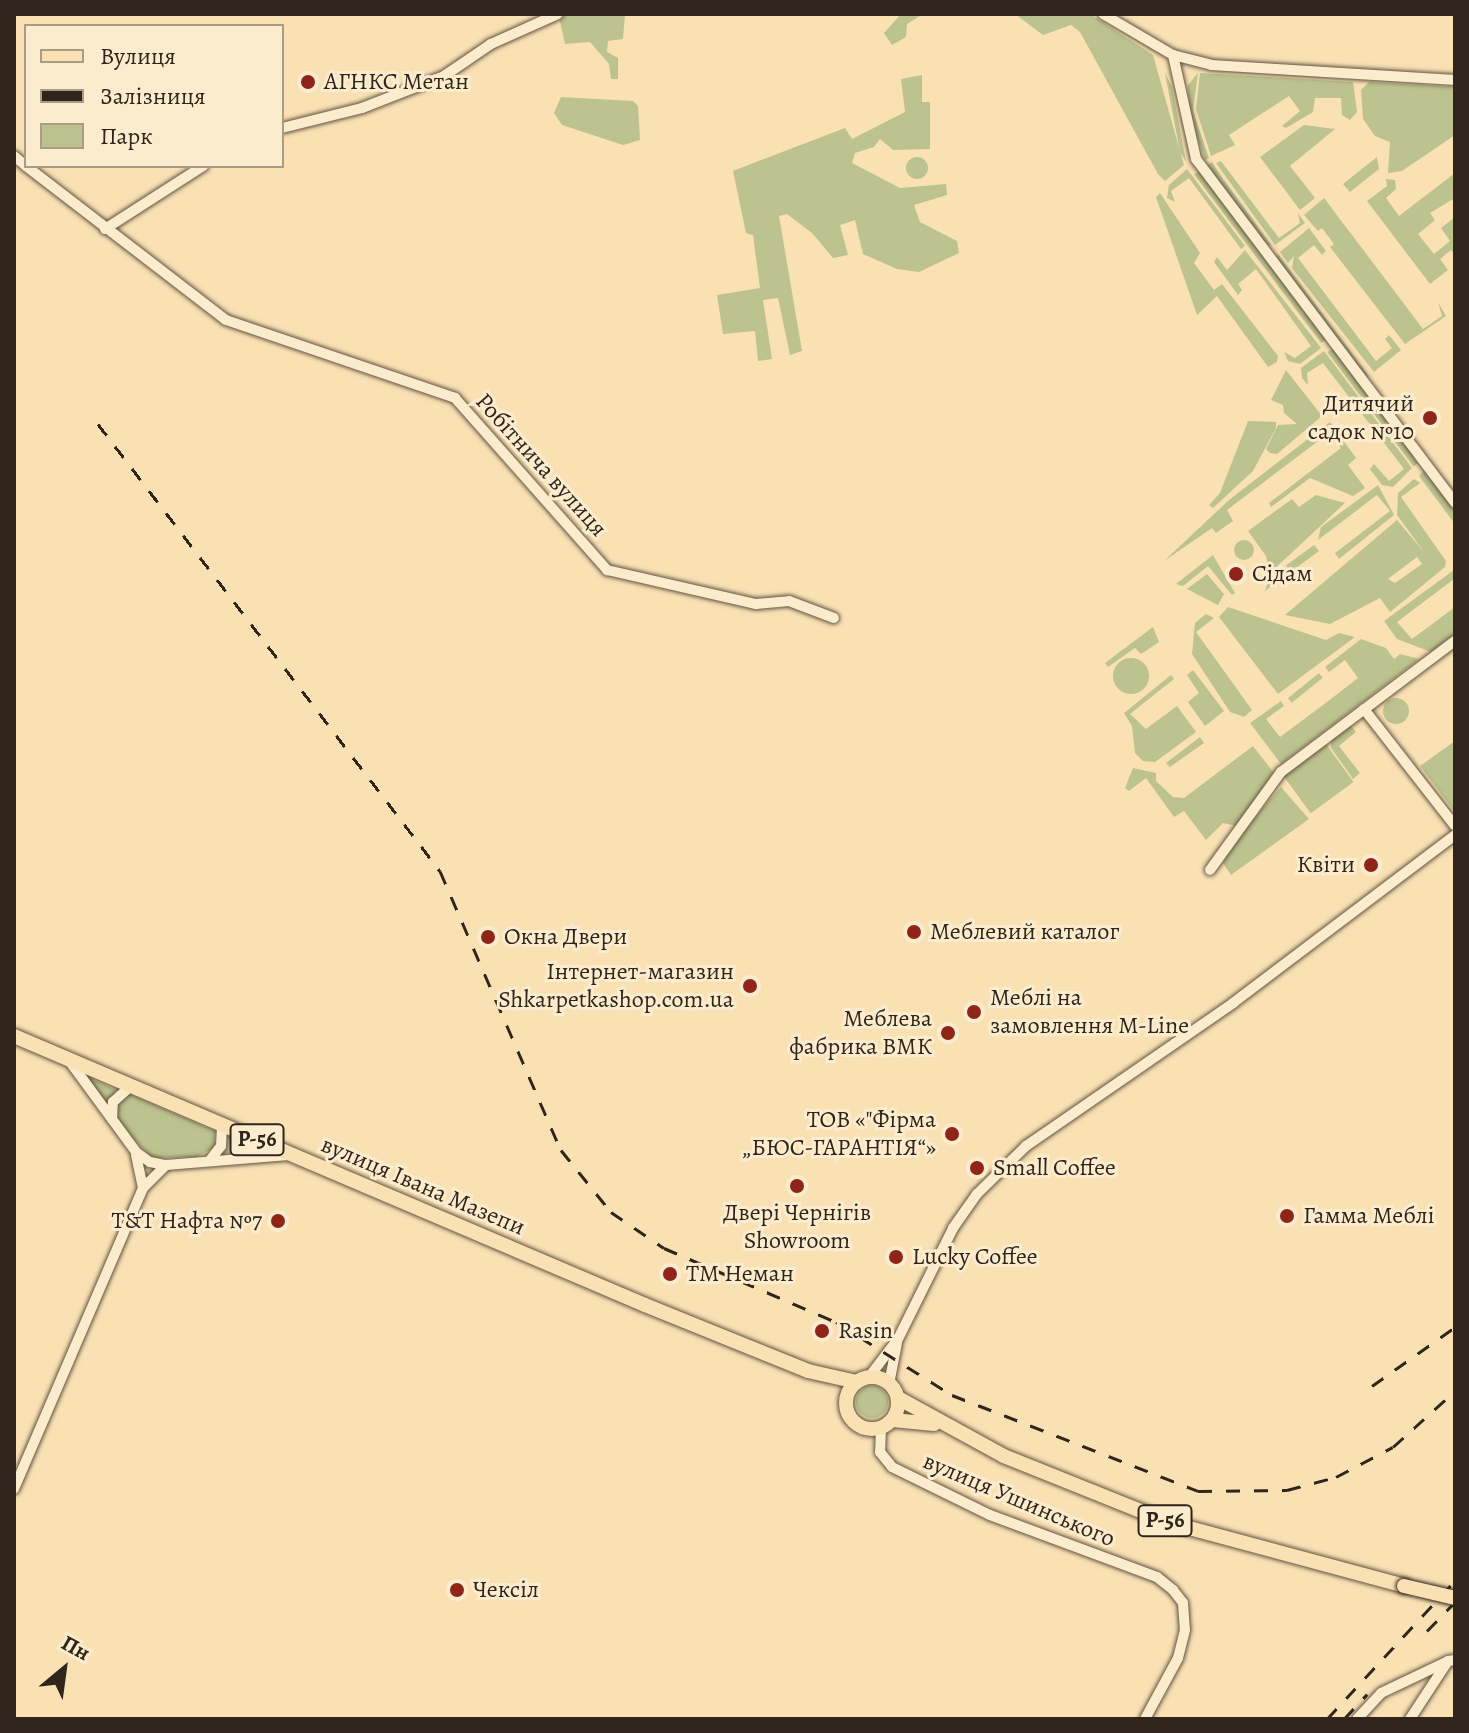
<!DOCTYPE html>
<meta charset="utf-8">
<style>
body{margin:0}
#map{position:relative;width:1469px;height:1733px;overflow:hidden;background:#fae1b4;font-family:Alegreya,serif}
div>[style]{position:absolute}
[style*='--x']{left:calc(var(--x)*1px);top:calc(var(--y)*1px);width:calc(var(--w)*1px);rotate:calc(var(--a)*1deg)}
.green>*{inset:0;background:#bcc38e;transform-origin:0 0}
.round{border-radius:50%}
.roads{filter:drop-shadow(0 0 2px #625441) drop-shadow(0 0 2px #625441)}
.minor>*{height:10px;margin:-5px;padding:0 5px;transform-origin:5px;border-radius:5px;background:#fcecce}
.major>*{height:14px;margin:-7px;padding:0 7px;transform-origin:7px;border-radius:7px;background:#fae1b4}
.major>.ring{margin:-7px;padding:0;box-sizing:content-box;background:none;border:14px solid #fae1b4;border-radius:50%}
.rail>*{height:3px;margin-top:-1.5px;transform-origin:0;background:repeating-linear-gradient(90deg,#30251b 0 14px,transparent 0 28px)}
.bridges{filter:drop-shadow(0 0 2px #30251b) drop-shadow(0 0 2px #30251b)}
.major-bridge>*{height:14px;margin:-7px;padding:0 7px;transform-origin:7px;border-radius:7px;background:#fae1b4}
.dots>*{width:22px;height:22px;translate:-50% -50%;box-sizing:border-box;border:4px solid #fcecce;border-radius:50%}
span{translate:-50% -50%;white-space:nowrap;text-align:center;line-height:1.15;-webkit-text-stroke:6px #fcecce;paint-order:stroke}
.shield-label span{padding:2px 6px;background:#fcecce;border:2px solid;border-radius:6px;-webkit-text-stroke-width:0}
.shield-label{font-size:22px;color:#30251b;font-weight:700}
.poi-label{font-size:24px;color:#30251b}
.left{translate:0 -50%;text-align:left}
.right{translate:-100% -50%;text-align:right}
.street-label{font-size:24px;color:#30251b}
.frame{position:absolute;inset:0;border:16px solid #30251b;pointer-events:none}
.legend{position:absolute;left:24px;top:24px;width:260px;height:144px;box-sizing:border-box;background:#fcecce;border:2px solid #aa9c86;margin:0;padding:10px 14px;list-style:none;font-size:24px;color:#30251b}
.legend li{display:flex;align-items:center;gap:16px;height:40px}
.legend b{width:40px;border:2px solid #aa9c86}
.north{position:absolute;left:24px;top:1629px;width:80px;height:80px;-webkit-text-stroke:6px #fcecce;paint-order:stroke;rotate:29deg;font-size:22px;font-weight:700;line-height:32px;text-align:center;color:#30251b}
.north::after{content:'';display:block;margin:auto;width:28px;height:36px;background:#30251b;clip-path:polygon(50% 0,100% 100%,50% 72%,0 100%)}
</style>
<div id="map">
<div class="green">
<i style="clip-path:polygon(568px 14px,625px 14px,623px 39px,608px 41px,607px 52px,618px 58px,618px 79px,611px 79px,609px 64px,590px 42px,565px 44px,559px 17px)"></i>
<i style="clip-path:polygon(901px 14px,920px 16px,907px 24px,906px 37px,892px 45px,884px 33px)"></i>
<i style="clip-path:polygon(1015px 14px,1090px 14px,1153px 55px,1184px 165px,1165px 181px,1158px 174px,1080px 32px,1071px 25px,1043px 35px)"></i>
<i style="clip-path:polygon(1165px 73px,1172px 87px,1186px 162px,1180px 152px)"></i>
<i style="clip-path:polygon(1198px 73px,1193px 111px,1209px 158px,1205px 160px,1189px 113px,1188px 85px)"></i>
<i style="clip-path:polygon(1200px 73px,1353px 82px,1357px 112px,1350px 120px,1342px 115px,1341px 98px,1315px 98px,1313px 112px,1286px 128px,1282px 126px,1300px 111px,1289px 96px,1229px 135px,1235px 145px,1211px 156px,1196px 109px)"></i>
<i style="clip-path:polygon(922px 75px,922px 102px,930px 102px,930px 149px,893px 150px,880px 139px,874px 147px,855px 153px,852px 163px,900px 188px,946px 184px,947px 195px,914px 205px,920px 222px,957px 241px,959px 253px,919px 272px,897px 269px,863px 254px,855px 220px,840px 225px,848px 255px,833px 258px,812px 233px,787px 214px,779px 216px,802px 351px,790px 355px,778px 298px,763px 300px,772px 359px,758px 361px,755px 331px,723px 334px,717px 295px,760px 288px,753px 235px,746px 233px,733px 171px,845px 128px,852px 139px,905px 112px,901px 79px)"></i>
<i style="clip-path:polygon(1369px 82px,1455px 87px,1455px 135px,1402px 171px,1388px 173px,1390px 142px,1375px 136px,1363px 119px,1361px 90px)"></i>
<i style="clip-path:polygon(561px 97px,633px 101px,638px 106px,640px 140px,623px 145px,562px 125px,554px 113px)"></i>
<i style="clip-path:polygon(1304px 125px,1335px 129px,1290px 166px,1315px 198px,1300px 210px,1260px 157px)"></i>
<i class="round" style="left:906px;top:157px;width:22px;height:22px"></i>
<i style="clip-path:polygon(1377px 157px,1379px 169px,1350px 192px,1343px 184px)"></i>
<i style="clip-path:polygon(1221px 161px,1279px 238px,1300px 223px,1298px 213px,1305px 223px,1275px 245px,1216px 163px)"></i>
<i style="clip-path:polygon(1212px 162px,1221px 176px,1272px 246px,1263px 243px,1216px 178px,1208px 165px)"></i>
<i style="clip-path:polygon(1187px 169px,1245px 246px,1241px 249px,1189px 178px,1171px 191px,1175px 202px,1167px 198px,1169px 185px)"></i>
<i style="left:1199px;top:171px;width:211px;height:6px;rotate:53deg"></i>
<i style="clip-path:polygon(1455px 173px,1455px 198px,1430px 213px,1435px 220px,1418px 234px,1434px 254px,1450px 241px,1441px 228px,1455px 217px,1455px 255px,1451px 250px,1440px 259px,1448px 270px,1430px 284px,1367px 201px,1387px 186px,1386px 179px,1395px 180px,1396px 189px,1386px 198px,1399px 216px)"></i>
<i style="clip-path:polygon(1160px 193px,1200px 253px,1194px 263px,1214px 290px,1222px 284px,1278px 356px,1277px 362px,1268px 367px,1217px 296px,1197px 315px,1156px 197px)"></i>
<i style="clip-path:polygon(1324px 198px,1423px 329px,1442px 316px,1438px 302px,1446px 316px,1405px 344px,1330px 247px,1334px 244px,1322px 228px,1318px 231px,1304px 215px)"></i>
<i style="clip-path:polygon(1309px 228px,1326px 251px,1322px 255px,1314px 245px,1298px 258px,1376px 361px,1392px 348px,1385px 339px,1389px 335px,1401px 350px,1374px 372px,1292px 268px,1294px 256px,1288px 263px,1280px 252px)"></i>
<i style="clip-path:polygon(1245px 250px,1321px 348px,1300px 364px,1288px 361px,1284px 352px,1295px 358px,1311px 346px,1256px 269px,1238px 284px,1242px 290px,1238px 295px,1214px 262px,1217px 257px,1227px 270px)"></i>
<i style="clip-path:polygon(1278px 254px,1369px 376px,1367px 378px,1276px 257px)"></i>
<i style="left:1333px;top:348px;width:143px;height:7px;rotate:53deg"></i>
<i style="clip-path:polygon(1324px 351px,1412px 468px,1393px 487px,1382px 485px,1370px 469px,1374px 464px,1389px 481px,1404px 469px,1323px 363px,1307px 373px,1308px 385px,1302px 378px,1301px 368px)"></i>
<i style="clip-path:polygon(1286px 370px,1322px 416px,1277px 454px,1270px 453px,1266px 449px,1278px 425px,1297px 424px,1284px 413px,1283px 405px,1271px 400px)"></i>
<i style="clip-path:polygon(1248px 421px,1276px 422px,1276px 428px,1253px 471px,1213px 508px,1209px 505px,1220px 493px)"></i>
<i style="clip-path:polygon(1330px 422px,1356px 458px,1348px 465px,1365px 488px,1353px 496px,1310px 478px,1271px 507px,1269px 503px,1341px 448px,1330px 432px,1227px 510px,1233px 521px,1216px 533px,1212px 528px,1164px 561px,1229px 500px)"></i>
<i style="clip-path:polygon(1424px 470px,1455px 508px,1455px 524px,1419px 476px)"></i>
<i style="clip-path:polygon(evenodd,1414px 479px,1420px 483px,1401px 497px,1446px 561px,1445px 567px,1390px 612px,1380px 598px,1330px 624px,1285px 615px,1397px 520px,1424px 552px,1397px 515px,1398px 493px,1414px 479px,1417px 557px,1422px 564px,1395px 583px,1388px 579px,1417px 557px)"></i>
<i style="clip-path:polygon(1378px 485px,1394px 515px,1339px 559px,1335px 553px,1390px 511px,1377px 495px,1318px 540px,1321px 527px)"></i>
<i style="clip-path:polygon(1316px 495px,1345px 503px,1270px 573px,1266px 556px,1248px 531px,1292px 499px,1299px 507px)"></i>
<i class="round" style="left:1234px;top:540px;width:20px;height:20px"></i>
<i style="clip-path:polygon(1314px 545px,1319px 551px,1265px 591px,1269px 578px)"></i>
<i style="clip-path:polygon(1213px 555px,1235px 593px,1232px 595px,1208px 566px,1183px 586px,1176px 584px)"></i>
<i style="clip-path:polygon(1454px 570px,1454px 579px,1397px 622px,1412px 639px,1455px 607px,1455px 634px,1431px 652px,1397px 639px,1384px 621px)"></i>
<i style="clip-path:polygon(1207px 574px,1224px 594px,1218px 605px,1187px 589px)"></i>
<i style="clip-path:polygon(1228px 607px,1326px 640px,1339px 633px,1355px 637px,1278px 694px,1219px 617px)"></i>
<i style="clip-path:polygon(1206px 614px,1214px 618px,1196px 632px,1252px 710px,1244px 717px,1230px 712px,1192px 654px,1195px 623px)"></i>
<i style="clip-path:polygon(1153px 627px,1159px 642px,1141px 654px,1135px 648px,1108px 667px,1105px 663px)"></i>
<i style="clip-path:polygon(1361px 639px,1386px 648px,1394px 659px,1400px 654px,1419px 659px,1281px 764px,1250px 723px,1281px 701px,1284px 706px,1266px 719px,1280px 737px,1327px 702px,1358px 678px,1345px 660px,1329px 672px,1325px 667px)"></i>
<i class="round" style="left:1113px;top:658px;width:36px;height:36px"></i>
<i style="clip-path:polygon(1193px 670px,1224px 711px,1205px 726px,1188px 702px,1199px 693px,1187px 675px)"></i>
<i style="left:1319px;top:673px;width:6px;height:40px;rotate:51deg"></i>
<i style="clip-path:polygon(1171px 675px,1174px 679px,1130px 714px,1146px 729px,1177px 706px,1196px 732px,1155px 762px,1143px 761px,1135px 753px,1132px 726px,1124px 713px)"></i>
<i class="round" style="left:1383px;top:698px;width:26px;height:26px"></i>
<i style="clip-path:polygon(1349px 723px,1356px 732px,1339px 746px,1360px 773px,1353px 779px,1331px 748px,1331px 737px)"></i>
<i style="clip-path:polygon(1200px 737px,1204px 743px,1170px 767px,1166px 763px)"></i>
<i style="left:1323px;top:740px;width:52px;height:53px;rotate:54deg"></i>
<i style="clip-path:polygon(1455px 741px,1455px 812px,1420px 766px)"></i>
<i style="clip-path:polygon(1253px 746px,1274px 773px,1236px 826px,1223px 823px,1206px 840px,1184px 811px,1174px 817px,1146px 778px,1129px 791px,1125px 788px,1133px 768px,1156px 773px,1156px 781px,1173px 797px,1184px 798px)"></i>
<i style="clip-path:polygon(1281px 787px,1309px 819px,1231px 875px,1223px 863px,1230px 846px)"></i>
<i style="clip-path:polygon(85px 1076px,116px 1090px,108px 1106px)"></i>
<i style="clip-path:polygon(129px 1094px,215px 1131px,214px 1148px,196px 1157px,152px 1158px,119px 1124px,116px 1104px)"></i>
<i style="clip-path:polygon(228px 1136px,263px 1151px,224px 1153px)"></i>
<i class="round" style="left:856px;top:1386px;width:32px;height:32px"></i>
</div>
<div class="roads">
<div class="minor">
<i style="--x:1103;--y:14;--w:81;--a:30.4"></i>
<i style="--x:1173;--y:55;--w:40;--a:14.4"></i>
<i style="--x:1212;--y:65;--w:243;--a:3.5"></i>
<i style="--x:1173;--y:55;--w:107;--a:77.5"></i>
<i style="--x:1196;--y:159;--w:431;--a:53"></i>
<i style="--x:282;--y:128;--w:82;--a:-14"></i>
<i style="--x:362;--y:108;--w:88;--a:-21.3"></i>
<i style="--x:444;--y:76;--w:57;--a:-34.2"></i>
<i style="--x:491;--y:44;--w:73;--a:-24.1"></i>
<i style="--x:14;--y:156;--w:16;--a:40"></i>
<i style="--x:26;--y:166;--w:252;--a:37.6"></i>
<i style="--x:226;--y:320;--w:242;--a:18.8"></i>
<i style="--x:455;--y:398;--w:230;--a:48.5"></i>
<i style="--x:607;--y:570;--w:153;--a:12.9"></i>
<i style="--x:756;--y:604;--w:33;--a:-5"></i>
<i style="--x:789;--y:601;--w:48;--a:20.7"></i>
<i style="--x:105;--y:229;--w:117;--a:-32.7"></i>
<i style="--x:1364;--y:709;--w:148;--a:52.1"></i>
<i style="--x:1210;--y:870;--w:121;--a:-54.1"></i>
<i style="--x:1281;--y:772;--w:218;--a:-37"></i>
<i style="--x:68;--y:1059;--w:115;--a:53.8"></i>
<i style="--x:136;--y:1152;--w:17;--a:36"></i>
<i style="--x:150;--y:1162;--w:16;--a:11"></i>
<i style="--x:166;--y:1165;--w:123;--a:-4.6"></i>
<i style="--x:112;--y:1119;--w:17;--a:-87"></i>
<i style="--x:113;--y:1102;--w:24;--a:-42"></i>
<i style="--x:136;--y:1155;--w:34;--a:78"></i>
<i style="--x:210;--y:1160;--w:18;--a:-52"></i>
<i style="--x:221;--y:1146;--w:21;--a:-87"></i>
<i style="--x:869;--y:1377;--w:48;--a:-52.7"></i>
<i style="--x:898;--y:1339;--w:124;--a:-63.6"></i>
<i style="--x:953;--y:1228;--w:42;--a:-54.8"></i>
<i style="--x:977;--y:1194;--w:69;--a:-44.4"></i>
<i style="--x:1026;--y:1146;--w:252;--a:-34.6"></i>
<i style="--x:1233;--y:1003;--w:278;--a:-37.1"></i>
<i style="--x:889;--y:1384;--w:42;--a:-79"></i>
<i style="--x:881;--y:1427;--w:25;--a:92"></i>
<i style="--x:880;--y:1452;--w:19;--a:51"></i>
<i style="--x:892;--y:1467;--w:109;--a:26.1"></i>
<i style="--x:990;--y:1515;--w:178;--a:20.4"></i>
<i style="--x:1157;--y:1577;--w:21;--a:39"></i>
<i style="--x:1173;--y:1590;--w:16;--a:52"></i>
<i style="--x:1183;--y:1603;--w:27;--a:86"></i>
<i style="--x:1185;--y:1630;--w:29;--a:104"></i>
<i style="--x:1178;--y:1658;--w:69;--a:118.4"></i>
<i style="--x:14;--y:1489;--w:327;--a:-66.8"></i>
<i style="--x:143;--y:1188;--w:33;--a:-45"></i>
<i style="--x:1357;--y:1719;--w:35;--a:-47"></i>
<i style="--x:1381;--y:1693;--w:74;--a:-25.5"></i>
<i style="--x:1410;--y:1719;--w:69;--a:-56.8"></i>
<i style="--x:1448;--y:1661;--w:7;--a:-8"></i>
</div>
<div class="major">
<i style="--x:14;--y:1036;--w:686;--a:23.09"></i>
<i style="--x:645;--y:1305;--w:176;--a:22"></i>
<i style="--x:808;--y:1371;--w:50;--a:12.7"></i>
<i class="ring" style="left:846px;top:1377px;width:38px;height:38px"></i>
<i style="--x:898;--y:1398;--w:121;--a:28.7"></i>
<i style="--x:1004;--y:1456;--w:180;--a:21.9"></i>
<i style="--x:1171;--y:1523;--w:241;--a:15.1"></i>
<i style="--x:893;--y:1420;--w:41;--a:5.6"></i>
</div>
</div>
<div class="rail">
<i style="--x:98;--y:424;--w:563;--a:52.58"></i>
<i style="--x:440;--y:871;--w:304;--a:66.6"></i>
<i style="--x:561;--y:1150;--w:80;--a:51.1"></i>
<i style="--x:611;--y:1212;--w:64;--a:34.2"></i>
<i style="--x:664;--y:1248;--w:187;--a:23.3"></i>
<i style="--x:836;--y:1322;--w:137;--a:32.2"></i>
<i style="--x:952;--y:1395;--w:264;--a:21.3"></i>
<i style="--x:1198;--y:1491;--w:89;--a:-0.6"></i>
<i style="--x:1287;--y:1490;--w:51;--a:-14.9"></i>
<i style="--x:1336;--y:1477;--w:64;--a:-27.8"></i>
<i style="--x:1393;--y:1447;--w:84;--a:-42.1"></i>
<i style="--x:1372;--y:1386;--w:102;--a:-35.4"></i>
<i style="--x:1427;--y:1631;--w:40;--a:-46"></i>
<i style="--x:1327;--y:1719;--w:188;--a:-47.2"></i>
<i style="--x:1344;--y:1719;--w:34;--a:-47"></i>
</div>
<div class="bridges">
<div class="major-bridge">
<i style="--x:1404;--y:1586;--w:52;--a:13.2"></i>
</div>
</div>
<div class="dots">
<i style="left:308px;top:82px;background:#8f2418"></i>
<i style="left:1430px;top:418px;background:#8f2418"></i>
<i style="left:1236px;top:574px;background:#8f2418"></i>
<i style="left:1371px;top:865px;background:#8f2418"></i>
<i style="left:914px;top:932px;background:#8f2418"></i>
<i style="left:488px;top:937px;background:#8f2418"></i>
<i style="left:750px;top:986px;background:#8f2418"></i>
<i style="left:974px;top:1012px;background:#8f2418"></i>
<i style="left:948px;top:1033px;background:#8f2418"></i>
<i style="left:952px;top:1134px;background:#8f2418"></i>
<i style="left:977px;top:1168px;background:#8f2418"></i>
<i style="left:797px;top:1186px;background:#8f2418"></i>
<i style="left:1287px;top:1216px;background:#8f2418"></i>
<i style="left:278px;top:1221px;background:#8f2418"></i>
<i style="left:896px;top:1257px;background:#8f2418"></i>
<i style="left:670px;top:1274px;background:#8f2418"></i>
<i style="left:822px;top:1331px;background:#8f2418"></i>
<i style="left:457px;top:1590px;background:#8f2418"></i>
</div>
<div class="shield-label">
<span style="left:257px;top:1140px">Р-56</span>
<span style="left:1165px;top:1521px">Р-56</span>
</div>
<div class="poi-label">
<span class="left" style="left:324px;top:82px">АГНКС Метан</span>
<span class="right" style="left:1414px;top:418px">Дитячий<br>садок №10</span>
<span class="left" style="left:1252px;top:574px">Сідам</span>
<span class="right" style="left:1355px;top:865px">Квіти</span>
<span class="left" style="left:930px;top:932px">Меблевий каталог</span>
<span class="left" style="left:504px;top:937px">Окна Двери</span>
<span class="right" style="left:734px;top:986px">Інтернет-магазин<br>Shkarpetkashop.com.ua</span>
<span class="left" style="left:990px;top:1012px">Меблі на<br>замовлення M-Line</span>
<span class="right" style="left:932px;top:1033px">Меблева<br>фабрика ВМК</span>
<span class="right" style="left:936px;top:1134px">ТОВ «"Фірма<br>„БЮС-ГАРАНТІЯ“»</span>
<span class="left" style="left:993px;top:1168px">Small Coffee</span>
<span style="left:797px;top:1227px">Двері Чернігів<br>Showroom</span>
<span class="left" style="left:1303px;top:1216px">Гамма Меблі</span>
<span class="right" style="left:262px;top:1221px">Т&amp;Т Нафта №7</span>
<span class="left" style="left:912px;top:1257px">Lucky Coffee</span>
<span class="left" style="left:686px;top:1274px">ТМ Неман</span>
<span class="left" style="left:838px;top:1331px">Rasin</span>
<span class="left" style="left:473px;top:1590px">Чексіл</span>
</div>
<div class="street-label">
<span style="left:541px;top:465px;rotate:48deg">Робітнича вулиця</span>
<span style="left:423px;top:1186px;rotate:23deg">вулиця Івана Мазепи</span>
<span style="left:1019px;top:1500px;rotate:23deg">вулиця Ушинського</span>
</div>
<div class="frame"></div>
<ul class="legend">
<li><b style="height:10px;background:#fae1b4"></b>Вулиця</li>
<li><b style="height:10px;background:#30251b"></b>Залізниця</li>
<li><b style="height:22px;background:#bcc38e"></b>Парк</li>
</ul>
<div class="north">Пн</div>
</div>
